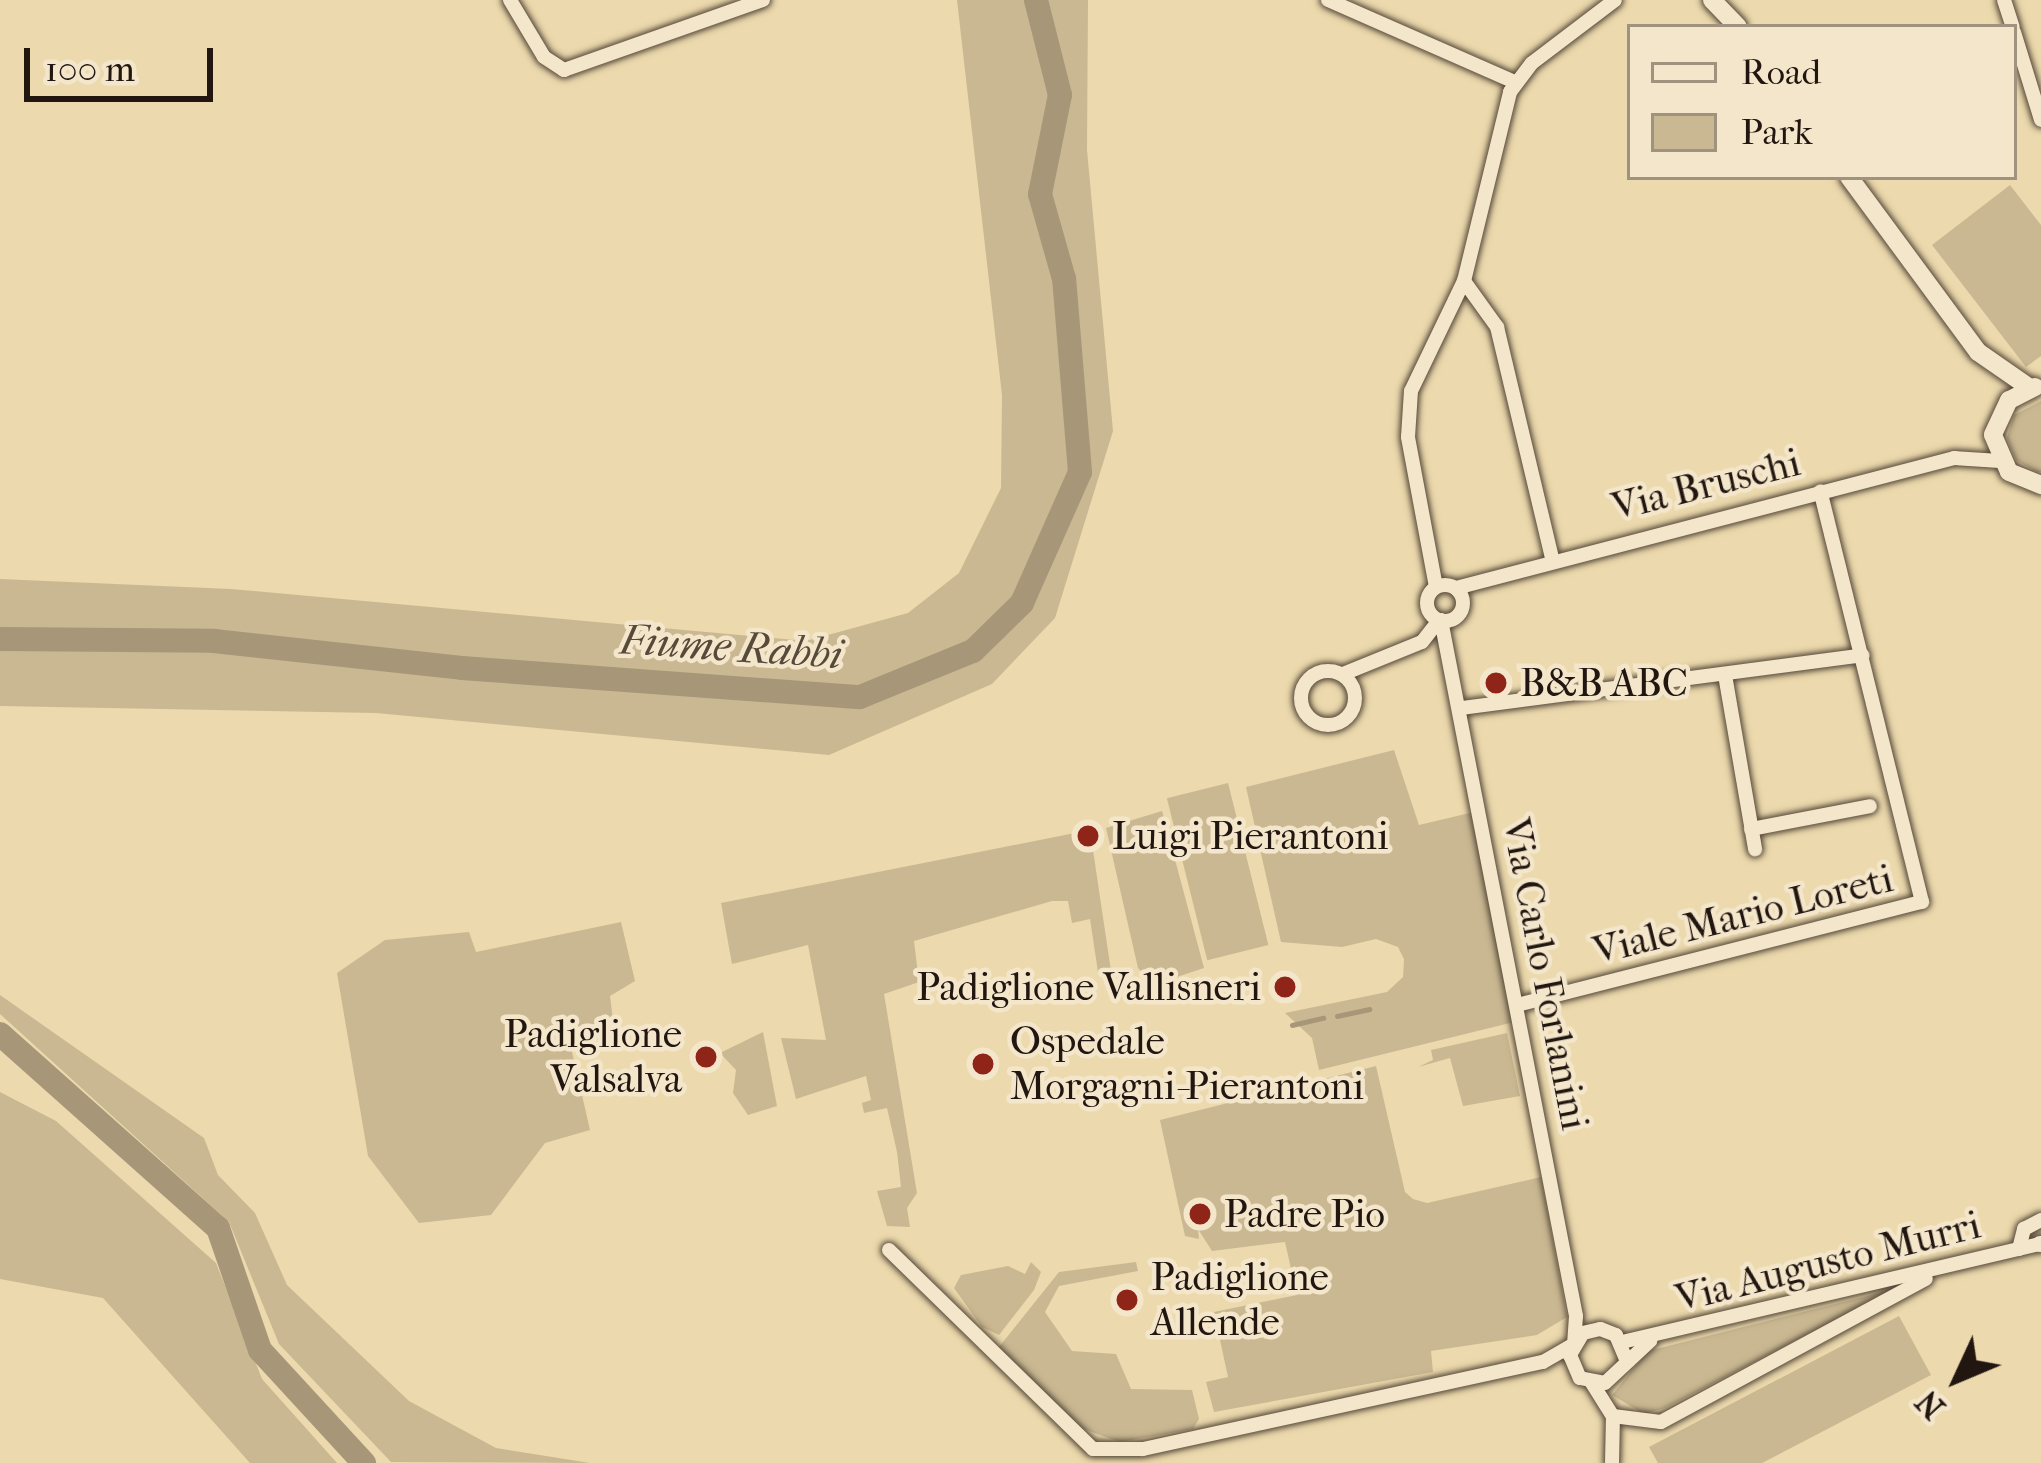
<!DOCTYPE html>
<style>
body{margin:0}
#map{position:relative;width:2041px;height:1463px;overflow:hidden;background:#ecd9ad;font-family:"IM FELL French Canon",serif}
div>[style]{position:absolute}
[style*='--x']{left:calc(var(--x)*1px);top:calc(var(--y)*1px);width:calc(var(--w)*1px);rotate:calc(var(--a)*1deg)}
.green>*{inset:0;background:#cab892;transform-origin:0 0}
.stream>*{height:4.5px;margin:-2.25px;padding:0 2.25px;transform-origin:2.25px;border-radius:2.25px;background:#a79778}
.river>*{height:24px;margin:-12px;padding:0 12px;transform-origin:12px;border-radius:12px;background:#a79778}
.roads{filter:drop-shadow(0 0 3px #544738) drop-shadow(0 0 3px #544738)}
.minor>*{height:14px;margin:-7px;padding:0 7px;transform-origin:7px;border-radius:7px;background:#f3e6ca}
.minor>.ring{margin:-7px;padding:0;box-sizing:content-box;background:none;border:14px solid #f3e6ca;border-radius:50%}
.tertiary>*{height:16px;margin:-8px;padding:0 8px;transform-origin:8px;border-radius:8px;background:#f3e6ca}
.secondary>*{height:18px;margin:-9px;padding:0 9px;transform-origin:9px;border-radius:9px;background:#f3e6ca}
.dots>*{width:33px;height:33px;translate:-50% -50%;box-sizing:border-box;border:6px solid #f3e6ca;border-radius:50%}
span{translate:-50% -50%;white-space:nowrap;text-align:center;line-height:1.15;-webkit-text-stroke:9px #f3e6ca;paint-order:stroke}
.street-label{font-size:39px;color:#221611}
.poi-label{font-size:39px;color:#221611}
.left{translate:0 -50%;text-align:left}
.right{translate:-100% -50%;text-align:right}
.water-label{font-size:42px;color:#574a3a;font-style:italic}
.legend{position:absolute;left:1627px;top:24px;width:390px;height:156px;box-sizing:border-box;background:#f3e6ca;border:3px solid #9f9380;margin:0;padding:15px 21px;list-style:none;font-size:36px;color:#221611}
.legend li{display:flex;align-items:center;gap:24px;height:60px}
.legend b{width:60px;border:3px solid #9f9380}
.north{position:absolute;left:1897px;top:1319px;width:120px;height:120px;-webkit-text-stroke:9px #f3e6ca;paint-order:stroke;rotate:226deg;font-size:33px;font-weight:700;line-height:48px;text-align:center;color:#221611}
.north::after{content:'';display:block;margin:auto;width:42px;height:54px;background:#221611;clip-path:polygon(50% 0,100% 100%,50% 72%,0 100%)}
.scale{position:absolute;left:24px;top:48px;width:189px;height:54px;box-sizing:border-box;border:6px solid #221611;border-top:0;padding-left:15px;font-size:36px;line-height:42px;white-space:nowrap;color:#221611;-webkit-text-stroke:9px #f3e6ca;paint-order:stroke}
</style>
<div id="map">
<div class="green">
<i style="clip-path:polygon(957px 0,1088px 0,1087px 150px,1113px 431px,1055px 618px,992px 684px,829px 755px,376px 713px,0 706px,0 579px,231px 589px,806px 641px,908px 613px,959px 573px,1001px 488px,1002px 395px)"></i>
<i style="clip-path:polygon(2010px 185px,2041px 225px,2041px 356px,2026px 367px,1932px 245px)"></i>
<i style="clip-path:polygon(2041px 401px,2041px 472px,2037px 472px,2016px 460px,2007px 438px,2014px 415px)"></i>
<i style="clip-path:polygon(1394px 750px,1419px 825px,1474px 812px,1514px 1022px,1319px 1070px,1312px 1038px,1285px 1013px,1387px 992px,1403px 977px,1404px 959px,1398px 947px,1376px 939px,1342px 947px,1281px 942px,1246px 787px)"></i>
<i style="left:1228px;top:783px;width:167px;height:63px;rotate:76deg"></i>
<i style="clip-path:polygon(1162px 811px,1204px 968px,1153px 985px,1138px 968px,1106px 828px)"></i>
<i style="clip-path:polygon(1090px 830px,1111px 971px,1098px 972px,1090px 919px,1072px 923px,1068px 901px,1052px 901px,914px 941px,919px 982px,884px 994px,917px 1193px,907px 1208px,910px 1227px,887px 1226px,877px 1191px,901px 1187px,897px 1152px,887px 1108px,864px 1113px,862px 1103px,871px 1100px,866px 1076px,796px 1099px,781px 1038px,826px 1040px,808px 945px,732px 964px,721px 903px)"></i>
<i style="clip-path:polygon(621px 922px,635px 981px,610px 996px,613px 1020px,567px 1030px,590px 1130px,545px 1143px,491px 1215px,419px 1223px,368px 1156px,337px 973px,385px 940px,469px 932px,476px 952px)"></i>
<i style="clip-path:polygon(0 995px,204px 1138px,218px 1175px,255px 1213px,287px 1285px,409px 1401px,496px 1448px,590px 1463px,391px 1462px,279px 1344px,229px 1222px,0 1014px)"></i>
<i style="clip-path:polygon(763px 1032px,777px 1106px,748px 1115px,733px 1093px,736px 1070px,720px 1053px)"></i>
<i style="clip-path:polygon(1507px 1033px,1520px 1096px,1463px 1106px,1450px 1058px,1418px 1067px,1433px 1060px,1431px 1050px)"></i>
<i style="clip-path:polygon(1376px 1066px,1405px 1192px,1413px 1199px,1427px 1203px,1541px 1177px,1567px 1317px,1537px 1335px,1431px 1351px,1433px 1372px,1214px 1412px,1206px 1382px,1228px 1377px,1214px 1312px,1297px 1295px,1285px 1242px,1212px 1251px,1198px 1229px,1199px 1239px,1185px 1236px,1160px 1120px)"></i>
<i style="clip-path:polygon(0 1092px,56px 1121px,216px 1263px,262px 1379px,337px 1463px,250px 1463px,103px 1298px,0 1279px)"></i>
<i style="clip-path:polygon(1031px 1262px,1041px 1272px,1034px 1290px,999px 1335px,982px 1327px,954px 1288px,961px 1275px,1008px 1266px,1025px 1274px)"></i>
<i style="clip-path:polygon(1136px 1262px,1138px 1271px,1059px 1286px,1045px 1312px,1072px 1351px,1116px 1354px,1131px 1389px,1192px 1390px,1199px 1419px,1193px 1429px,1120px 1442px,1075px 1426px,999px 1347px,1059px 1272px)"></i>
<i style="clip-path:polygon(1895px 1289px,1665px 1408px,1644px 1414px,1612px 1395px,1648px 1351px)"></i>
<i style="clip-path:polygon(1899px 1316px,1931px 1375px,1762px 1463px,1658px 1463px,1649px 1447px)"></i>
</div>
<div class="stream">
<i style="--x:1337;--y:1016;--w:33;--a:-12"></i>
<i style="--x:1292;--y:1025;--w:32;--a:-13"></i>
</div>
<div class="river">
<i style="--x:0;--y:639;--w:214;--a:0.5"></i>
<i style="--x:214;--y:641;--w:249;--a:6.2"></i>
<i style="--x:462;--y:668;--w:399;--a:4.2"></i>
<i style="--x:860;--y:697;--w:122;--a:-22.2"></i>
<i style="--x:973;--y:651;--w:69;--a:-44.4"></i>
<i style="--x:1022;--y:603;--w:143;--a:-66.1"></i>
<i style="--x:1080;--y:472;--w:194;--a:-94.7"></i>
<i style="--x:1064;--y:279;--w:88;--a:-105.8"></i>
<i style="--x:1040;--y:194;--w:101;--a:-78.6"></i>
<i style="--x:1060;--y:95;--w:98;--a:-104.2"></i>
<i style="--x:0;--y:1034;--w:292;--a:41.7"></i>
<i style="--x:218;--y:1228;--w:129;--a:71"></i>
<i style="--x:260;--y:1350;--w:154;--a:47.4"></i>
</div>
<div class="roads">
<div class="minor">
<i style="--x:510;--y:0;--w:66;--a:59.2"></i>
<i style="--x:544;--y:57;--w:24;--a:33"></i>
<i style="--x:564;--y:70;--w:211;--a:-19.4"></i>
<i style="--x:1328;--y:0;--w:204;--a:23.7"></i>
<i style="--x:2004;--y:0;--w:28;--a:72"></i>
<i style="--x:2014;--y:32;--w:92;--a:72.9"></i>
<i style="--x:1464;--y:281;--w:57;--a:54.3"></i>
<i style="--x:1497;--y:327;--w:237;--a:76.6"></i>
<i class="ring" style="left:1427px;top:585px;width:22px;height:22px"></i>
<i style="--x:1436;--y:587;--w:153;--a:-100.6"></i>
<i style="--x:1408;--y:437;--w:46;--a:-86.3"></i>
<i style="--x:1411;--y:391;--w:122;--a:-64.3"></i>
<i style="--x:1464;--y:281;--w:195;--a:-76.3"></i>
<i style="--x:1510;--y:92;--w:36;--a:-53"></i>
<i style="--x:1532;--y:63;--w:104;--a:-37.2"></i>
<i style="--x:1456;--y:588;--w:515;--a:-14.63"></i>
<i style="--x:1954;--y:458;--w:46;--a:3.7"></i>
<i style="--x:1441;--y:620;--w:709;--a:79.02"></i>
<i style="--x:1576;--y:1316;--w:26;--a:94"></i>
<i class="ring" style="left:1301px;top:671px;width:40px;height:40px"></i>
<i style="--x:1343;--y:674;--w:85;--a:-22.1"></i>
<i style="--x:1422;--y:642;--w:28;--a:-52"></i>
<i style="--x:1725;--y:675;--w:177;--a:80.2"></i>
<i style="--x:1462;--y:708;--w:404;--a:-7.5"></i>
<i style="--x:1751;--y:829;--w:121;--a:-10.9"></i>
<i style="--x:1517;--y:1005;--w:418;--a:-14.3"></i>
<i style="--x:1922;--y:902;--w:423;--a:-103.9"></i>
<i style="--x:2019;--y:1249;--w:21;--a:-76"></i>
<i style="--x:2024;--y:1229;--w:19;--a:-28"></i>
<i style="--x:889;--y:1250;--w:285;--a:44.3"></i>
<i style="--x:1093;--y:1449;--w:50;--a:0"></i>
<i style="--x:1143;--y:1449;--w:409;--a:-12.3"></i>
<i style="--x:1543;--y:1362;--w:36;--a:-30"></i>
<i style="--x:1622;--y:1342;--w:430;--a:-13.2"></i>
<i style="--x:1626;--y:1359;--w:26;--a:-113"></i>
<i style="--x:1616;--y:1335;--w:17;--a:-159"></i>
<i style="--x:1600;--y:1329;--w:17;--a:167"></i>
<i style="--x:1583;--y:1333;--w:26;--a:121"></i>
<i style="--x:1570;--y:1355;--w:25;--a:67"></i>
<i style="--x:1580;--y:1378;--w:25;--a:11"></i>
<i style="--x:1605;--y:1383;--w:62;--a:-43"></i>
<i style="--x:1592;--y:1383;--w:39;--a:58"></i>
<i style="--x:1613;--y:1416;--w:48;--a:7.1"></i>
<i style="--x:1661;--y:1422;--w:301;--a:-28.4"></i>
<i style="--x:1612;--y:1463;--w:47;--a:-88.8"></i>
</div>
<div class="tertiary">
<i style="--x:2040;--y:1244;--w:1;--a:0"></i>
</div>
<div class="secondary">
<i style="--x:1712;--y:0;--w:37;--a:46"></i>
<i style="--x:1849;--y:177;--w:217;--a:53.6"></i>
<i style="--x:1978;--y:352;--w:63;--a:34.7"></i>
<i style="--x:2035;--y:387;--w:29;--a:153"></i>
<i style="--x:2009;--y:400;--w:38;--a:115"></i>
<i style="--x:1993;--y:435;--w:40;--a:66.6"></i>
<i style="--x:2009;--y:472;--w:35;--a:22"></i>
</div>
</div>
<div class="dots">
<i style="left:1496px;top:683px;background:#8f2418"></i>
<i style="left:1088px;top:836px;background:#8f2418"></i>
<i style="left:1285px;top:987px;background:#8f2418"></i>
<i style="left:706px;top:1057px;background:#8f2418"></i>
<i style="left:983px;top:1064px;background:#8f2418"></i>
<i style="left:1200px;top:1214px;background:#8f2418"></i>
<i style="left:1127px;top:1300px;background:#8f2418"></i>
</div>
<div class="street-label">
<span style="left:1706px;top:485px;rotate:-14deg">Via Bruschi</span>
<span style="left:1743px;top:915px;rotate:-14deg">Viale Mario Loreti</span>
<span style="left:1545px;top:974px;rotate:79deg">Via Carlo Forlanini</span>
<span style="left:1828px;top:1262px;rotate:-14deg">Via Augusto Murri</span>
</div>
<div class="poi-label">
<span class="left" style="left:1520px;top:683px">B&amp;B ABC</span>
<span class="left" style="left:1112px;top:836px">Luigi Pierantoni</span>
<span class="right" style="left:1261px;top:987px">Padiglione Vallisneri</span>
<span class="right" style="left:682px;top:1057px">Padiglione<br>Valsalva</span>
<span class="left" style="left:1010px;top:1064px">Ospedale<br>Morgagni-Pierantoni</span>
<span class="left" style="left:1224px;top:1214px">Padre Pio</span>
<span class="left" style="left:1151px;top:1300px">Padiglione<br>Allende</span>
</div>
<div class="water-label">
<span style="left:731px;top:648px;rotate:4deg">Fiume Rabbi</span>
</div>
<ul class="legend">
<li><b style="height:15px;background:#f3e6ca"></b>Road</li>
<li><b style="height:33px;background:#cab892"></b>Park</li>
</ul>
<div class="north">N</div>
<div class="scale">100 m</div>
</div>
